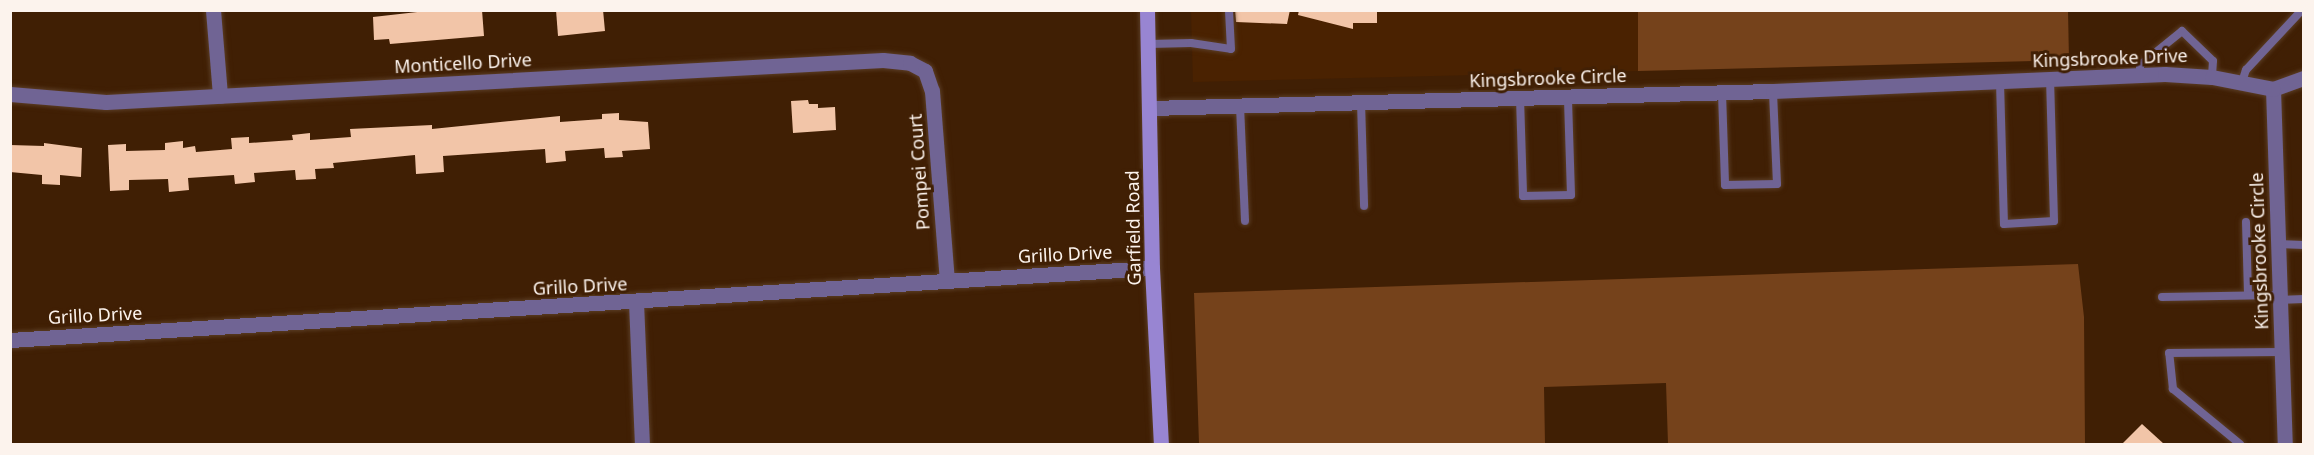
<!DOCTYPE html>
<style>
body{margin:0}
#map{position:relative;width:2314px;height:455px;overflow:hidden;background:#401f04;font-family:"Noto Sans",sans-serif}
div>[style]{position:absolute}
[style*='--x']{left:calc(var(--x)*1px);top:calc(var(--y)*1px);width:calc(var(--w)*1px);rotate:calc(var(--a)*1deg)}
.built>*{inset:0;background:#4a2201}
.green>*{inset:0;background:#75421b}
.building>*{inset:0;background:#f2c5a8}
.roads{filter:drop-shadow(0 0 2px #5a3d25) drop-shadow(0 0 2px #5a3d25)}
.lane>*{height:8px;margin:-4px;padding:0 4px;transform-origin:4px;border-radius:4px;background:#706494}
.street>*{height:15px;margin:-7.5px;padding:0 7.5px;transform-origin:7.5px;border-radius:7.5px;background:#706494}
.secondary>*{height:15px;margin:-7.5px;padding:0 7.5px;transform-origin:7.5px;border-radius:7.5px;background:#9885d2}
span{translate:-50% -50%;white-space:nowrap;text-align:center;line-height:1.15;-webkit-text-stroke:6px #401f04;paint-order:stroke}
.street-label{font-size:18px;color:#fcf3ed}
.frame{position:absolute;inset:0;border:12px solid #fcf3ed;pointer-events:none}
</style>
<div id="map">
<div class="built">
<i style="clip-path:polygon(1191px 11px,1638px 11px,1638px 71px,1193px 82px)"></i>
</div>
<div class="green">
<i style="clip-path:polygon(1638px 11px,2068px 11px,2069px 60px,1638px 71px)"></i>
<i style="clip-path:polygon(2078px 264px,2084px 317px,2085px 444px,1668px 444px,1666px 383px,1544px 387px,1545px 444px,1199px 444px,1194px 293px)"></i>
</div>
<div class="building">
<i style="clip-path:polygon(435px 10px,482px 10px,484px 36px,390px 44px,389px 39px,374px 40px,373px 17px)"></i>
<i style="clip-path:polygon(556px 10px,603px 10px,605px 31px,558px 36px)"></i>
<i style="clip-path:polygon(1235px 10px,1290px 10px,1287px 24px,1236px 22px)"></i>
<i style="clip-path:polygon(1299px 10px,1377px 10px,1377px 23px,1353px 23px,1353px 29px,1298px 15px)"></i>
<i style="clip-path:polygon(808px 100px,809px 104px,818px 104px,818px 108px,835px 107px,836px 130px,793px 133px,791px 101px)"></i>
<i style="clip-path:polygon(619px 113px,619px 120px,648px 122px,650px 149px,622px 151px,623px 157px,605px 158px,604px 148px,565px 151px,566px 161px,546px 163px,545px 149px,443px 156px,444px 172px,416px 174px,415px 155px,333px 163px,334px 168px,315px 169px,316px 179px,296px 180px,295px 170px,254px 173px,255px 182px,235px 184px,234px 175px,188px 178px,189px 190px,169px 192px,168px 179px,129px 180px,129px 190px,110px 191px,108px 145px,126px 144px,126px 151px,165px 150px,165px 143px,183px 141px,183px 148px,195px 146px,196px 152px,232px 149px,231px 138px,249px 137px,249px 143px,293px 140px,292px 135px,310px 133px,310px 140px,351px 137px,350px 129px,432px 125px,432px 129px,560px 116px,560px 122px,602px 119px,602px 114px)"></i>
<i style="clip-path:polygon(44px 143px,82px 148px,81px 177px,60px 175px,60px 185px,42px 184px,42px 175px,10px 172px,10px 145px,44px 146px)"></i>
<i style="clip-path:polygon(2142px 424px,2164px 444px,2122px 444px)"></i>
</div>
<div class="roads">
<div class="lane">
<i style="--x:1149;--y:44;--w:42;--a:-1.4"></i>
<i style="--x:1191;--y:43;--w:40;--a:8.5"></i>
<i style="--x:1231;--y:49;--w:39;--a:-93"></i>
<i style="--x:2140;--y:76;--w:11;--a:-90"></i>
<i style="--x:2140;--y:65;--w:54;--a:-39"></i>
<i style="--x:2182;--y:31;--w:43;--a:44.1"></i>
<i style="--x:2213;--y:61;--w:16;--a:94"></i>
<i style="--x:2000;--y:82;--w:142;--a:88.4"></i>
<i style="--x:2004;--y:224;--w:50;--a:-3.4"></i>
<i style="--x:2054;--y:221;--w:141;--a:-91.6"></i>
<i style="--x:2242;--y:82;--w:13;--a:-72"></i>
<i style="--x:2246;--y:70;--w:82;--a:-47"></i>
<i style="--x:1722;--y:93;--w:92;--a:88.1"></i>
<i style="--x:1725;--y:185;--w:52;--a:-1.1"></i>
<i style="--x:1777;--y:184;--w:93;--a:-92.5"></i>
<i style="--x:1520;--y:98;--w:98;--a:88.2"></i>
<i style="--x:1523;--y:196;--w:48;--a:-1.2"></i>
<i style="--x:1571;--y:195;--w:98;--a:-91.8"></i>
<i style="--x:1361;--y:102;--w:104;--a:88.3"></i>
<i style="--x:1240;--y:106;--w:115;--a:87.5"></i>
<i style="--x:2246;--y:222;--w:73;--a:88.4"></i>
<i style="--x:2278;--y:244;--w:26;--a:2"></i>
<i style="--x:2162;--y:297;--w:116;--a:-1"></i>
<i style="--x:2278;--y:300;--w:26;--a:-2"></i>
<i style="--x:2240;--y:444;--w:87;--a:-140.6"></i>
<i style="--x:2173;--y:389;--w:36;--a:-96"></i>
<i style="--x:2169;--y:353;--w:112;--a:-0.5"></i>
</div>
<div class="street">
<i style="--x:213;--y:10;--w:86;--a:85.3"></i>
<i style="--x:2273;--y:89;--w:355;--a:88.1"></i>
<i style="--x:2273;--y:89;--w:33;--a:-20"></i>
<i style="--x:10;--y:94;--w:96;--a:4.8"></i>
<i style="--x:106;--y:102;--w:778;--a:-3.09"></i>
<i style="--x:883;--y:60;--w:27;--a:6"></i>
<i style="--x:910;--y:63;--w:17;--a:28"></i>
<i style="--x:925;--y:71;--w:21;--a:71"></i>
<i style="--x:932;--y:91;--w:190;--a:85.5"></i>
<i style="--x:1151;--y:108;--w:622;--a:-1.57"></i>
<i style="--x:1773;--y:91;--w:392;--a:-2.5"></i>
<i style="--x:2165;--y:74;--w:47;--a:3.7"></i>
<i style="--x:2212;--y:77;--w:62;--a:11.1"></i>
<i style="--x:636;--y:302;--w:142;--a:87.6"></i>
<i style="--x:10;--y:340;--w:1144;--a:-3.61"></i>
</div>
<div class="secondary">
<i style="--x:1147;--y:10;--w:258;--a:88.9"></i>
<i style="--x:1152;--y:268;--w:176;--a:87.1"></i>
</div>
</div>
<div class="street-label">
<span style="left:2110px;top:58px;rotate:-2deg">Kingsbrooke Drive</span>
<span style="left:463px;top:63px;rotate:-3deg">Monticello Drive</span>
<span style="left:1548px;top:78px;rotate:-2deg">Kingsbrooke Circle</span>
<span style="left:919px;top:172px;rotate:-94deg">Pompei Court</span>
<span style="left:1133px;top:228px;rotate:-91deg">Garfield Road</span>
<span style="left:2259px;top:251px;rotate:-92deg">Kingsbrooke Circle</span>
<span style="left:1065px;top:254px;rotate:-3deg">Grillo Drive</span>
<span style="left:580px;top:286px;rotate:-3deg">Grillo Drive</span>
<span style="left:95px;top:315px;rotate:-3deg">Grillo Drive</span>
</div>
<div class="frame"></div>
</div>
